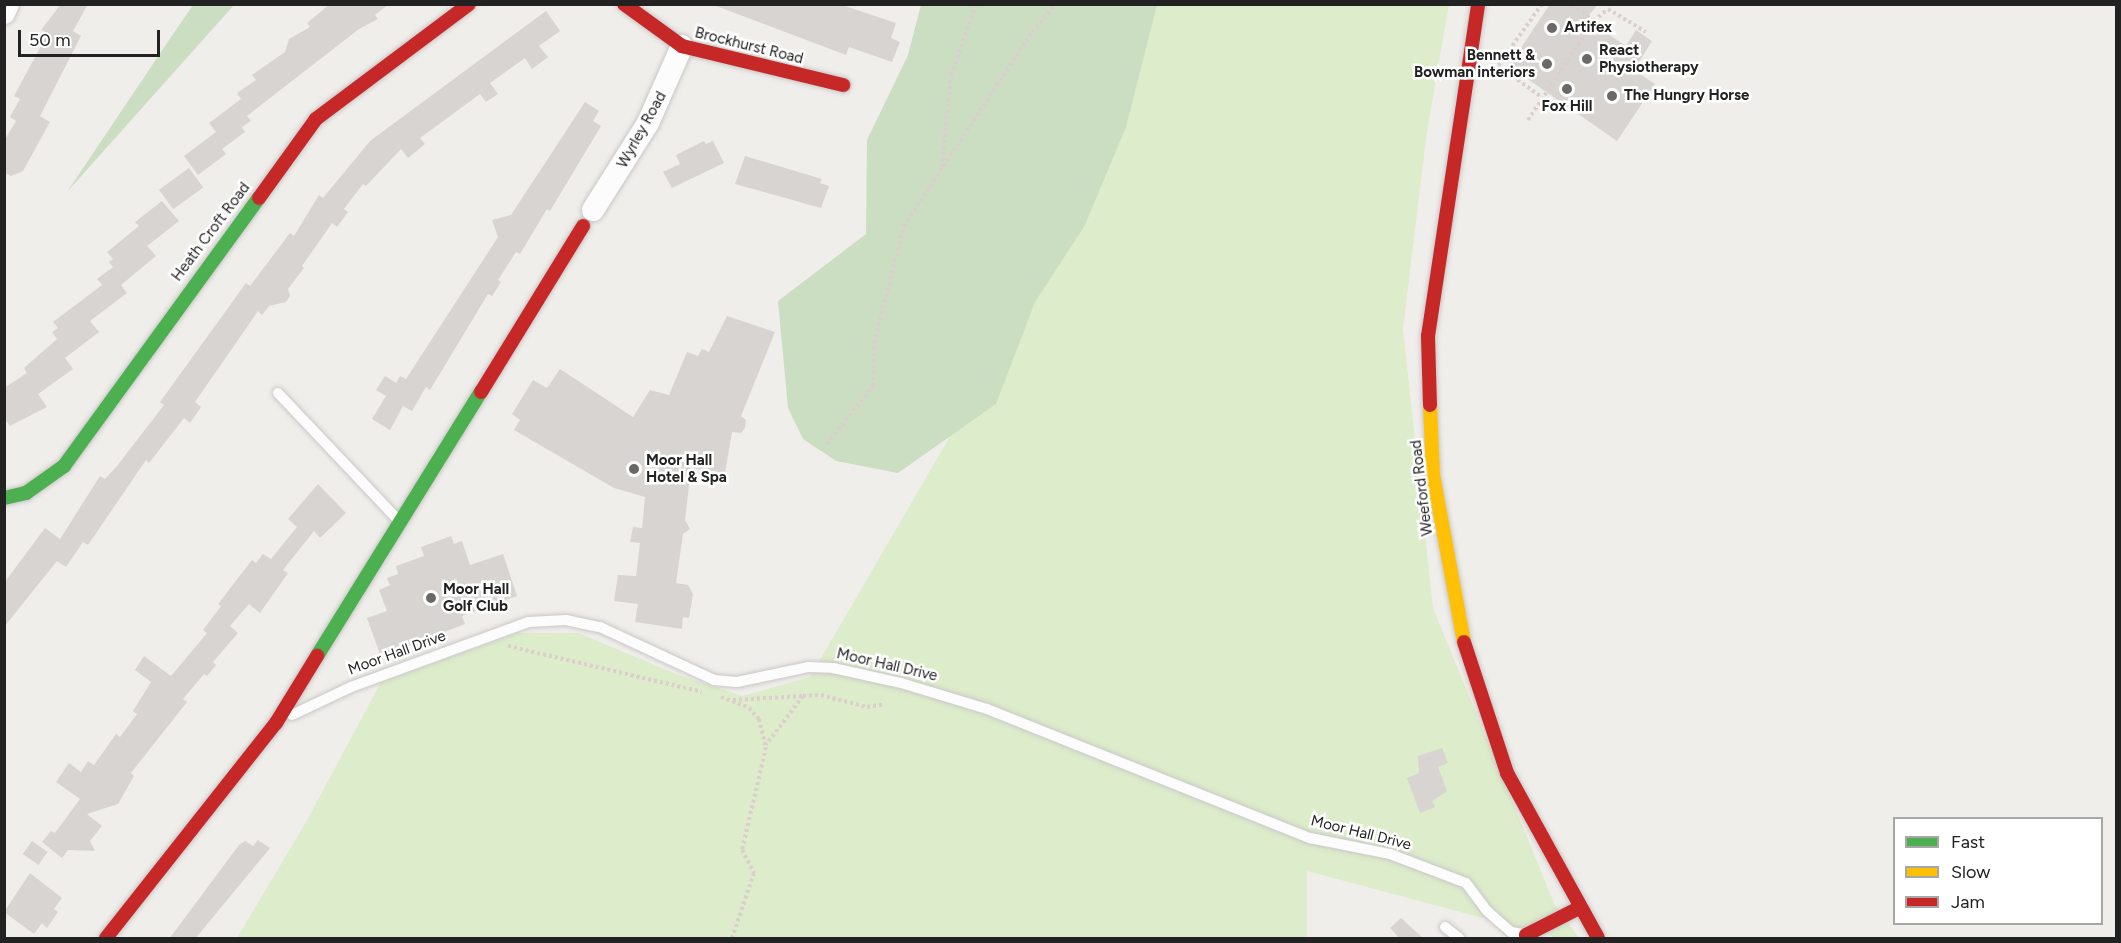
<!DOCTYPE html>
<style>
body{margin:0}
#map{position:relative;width:2121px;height:943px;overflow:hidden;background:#f0eeeb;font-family:Figtree,sans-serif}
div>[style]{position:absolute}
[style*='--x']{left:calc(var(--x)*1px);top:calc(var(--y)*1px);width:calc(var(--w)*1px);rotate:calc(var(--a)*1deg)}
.grass>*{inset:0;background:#ddeccb}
.forest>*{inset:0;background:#cbdec1}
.building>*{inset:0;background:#d7d4d2;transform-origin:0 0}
.path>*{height:4px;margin-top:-2px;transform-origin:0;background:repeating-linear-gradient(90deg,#dccecd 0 3px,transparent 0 6px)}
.roads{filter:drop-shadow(0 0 2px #c9c8c7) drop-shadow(0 0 2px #c9c8c7)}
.lane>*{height:10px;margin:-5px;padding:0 5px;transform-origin:5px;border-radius:5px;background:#fdfcfc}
.street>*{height:22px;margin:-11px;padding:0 11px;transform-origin:11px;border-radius:11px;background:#fdfcfc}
.fast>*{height:14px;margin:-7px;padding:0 7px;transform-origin:7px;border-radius:7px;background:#4caf50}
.slow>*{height:14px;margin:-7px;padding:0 7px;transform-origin:7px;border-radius:7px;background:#ffc107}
.jam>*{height:14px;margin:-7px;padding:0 7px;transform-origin:7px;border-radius:7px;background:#c62828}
.dots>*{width:16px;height:16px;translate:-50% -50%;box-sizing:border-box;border:3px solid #fff;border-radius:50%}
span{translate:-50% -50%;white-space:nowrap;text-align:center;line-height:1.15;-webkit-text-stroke:5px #fff;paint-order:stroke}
.poi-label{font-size:15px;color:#222;font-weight:700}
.left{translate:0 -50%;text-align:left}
.right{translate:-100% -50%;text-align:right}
.street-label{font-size:15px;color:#222}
.frame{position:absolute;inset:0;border:6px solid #222;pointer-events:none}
.legend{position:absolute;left:1893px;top:817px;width:210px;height:108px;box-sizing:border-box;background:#fff;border:2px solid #a7a7a7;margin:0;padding:8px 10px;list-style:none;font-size:18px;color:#222}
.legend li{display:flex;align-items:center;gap:12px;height:30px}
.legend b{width:30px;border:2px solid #a7a7a7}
.scale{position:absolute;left:18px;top:30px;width:142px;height:27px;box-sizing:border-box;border:3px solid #222;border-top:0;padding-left:8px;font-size:18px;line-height:21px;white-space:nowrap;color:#222;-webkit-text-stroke:4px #fff;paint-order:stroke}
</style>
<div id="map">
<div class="grass">
<i style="clip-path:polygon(1142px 5px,1449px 5px,1427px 131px,1403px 329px,1433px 608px,1554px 903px,1579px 938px,1558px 938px,1307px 871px,1307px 938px,237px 938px,306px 822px,381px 682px,517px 633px,579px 633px,676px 674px,743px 696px,810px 677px,970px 402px)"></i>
</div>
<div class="forest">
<i style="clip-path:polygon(193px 5px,234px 5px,67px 192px,169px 40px)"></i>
<i style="clip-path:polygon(921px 5px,1157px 5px,1126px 127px,1085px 225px,1035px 302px,996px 404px,898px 473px,836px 461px,803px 439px,788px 408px,778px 301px,866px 234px,867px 140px,908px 55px)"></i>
</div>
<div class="building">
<i style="clip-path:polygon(61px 4px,88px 4px,73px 31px,81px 36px,40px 116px,50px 122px,23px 171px,11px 176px,4px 172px,4px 141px,16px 121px,10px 117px,20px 99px,14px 96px,48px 33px,41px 30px)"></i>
<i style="clip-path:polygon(330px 4px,389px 4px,375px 15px,378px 19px,359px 29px,247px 116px,251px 121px,242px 127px,245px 132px,222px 149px,226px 154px,198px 175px,184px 156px,216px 132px,209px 123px,241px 99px,237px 93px,256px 80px,252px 75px,285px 52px,289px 39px,310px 27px,307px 23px)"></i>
<i style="clip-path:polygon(711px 4px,839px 4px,896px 23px,891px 38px,900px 42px,892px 62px,849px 47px,846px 55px)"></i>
<i style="clip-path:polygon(1550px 4px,1598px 4px,1586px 19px,1626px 46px,1636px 30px,1652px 41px,1634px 70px,1655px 84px,1617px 141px,1509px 66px)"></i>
<i style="clip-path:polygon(546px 11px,560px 31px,539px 46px,548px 57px,532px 69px,525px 58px,490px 83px,498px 94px,486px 102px,480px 94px,420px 138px,425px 144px,408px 158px,401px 149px,366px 186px,363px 184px,344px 209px,348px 212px,337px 227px,332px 223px,302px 266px,304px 268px,288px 289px,290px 296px,286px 302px,269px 306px,262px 315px,258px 311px,195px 402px,201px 407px,190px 423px,184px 418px,149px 463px,146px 460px,88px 545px,83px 542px,66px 567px,57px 561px,4px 627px,4px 583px,45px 528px,60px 539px,100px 476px,105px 479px,117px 466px,164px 405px,160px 402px,246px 283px,250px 286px,290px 233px,294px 236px,319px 195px,323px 198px,370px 141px)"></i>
<i style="clip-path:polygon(585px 102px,599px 111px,593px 121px,601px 126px,550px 211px,547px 209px,520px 254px,516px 252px,498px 280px,501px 282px,492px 296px,488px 294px,430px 390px,426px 387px,412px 411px,403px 406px,390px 430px,372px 419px,386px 396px,376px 390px,385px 376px,396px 383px,400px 376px,406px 379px,498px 237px,492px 220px,511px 215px)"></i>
<i style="clip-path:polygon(704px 141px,706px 144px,713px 141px,724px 163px,672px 188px,663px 172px,680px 164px,676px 155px)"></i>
<i style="clip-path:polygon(745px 156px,822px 179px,820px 183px,829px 186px,821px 208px,735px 184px)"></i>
<i style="left:189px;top:168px;width:24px;height:37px;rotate:54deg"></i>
<i style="clip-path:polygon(162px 201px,179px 221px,147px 246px,156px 256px,121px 285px,127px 293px,90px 321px,99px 332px,65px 358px,73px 369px,38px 394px,47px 407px,10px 426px,4px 418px,4px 388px,27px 373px,24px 368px,57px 339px,52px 332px,58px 328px,53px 322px,102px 285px,97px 279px,113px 267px,109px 262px,113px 259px,107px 252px,139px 226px,135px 222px)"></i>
<i style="clip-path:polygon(727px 316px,775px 332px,741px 416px,746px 420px,745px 428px,741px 433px,732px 432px,725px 473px,691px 468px,685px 520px,690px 529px,683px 534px,676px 583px,688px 585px,693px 594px,689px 618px,683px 617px,682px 629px,635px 622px,638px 604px,614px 601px,618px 575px,636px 576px,640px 543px,630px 542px,633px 527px,642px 528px,645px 497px,614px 488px,514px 430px,520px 420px,512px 414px,533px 380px,547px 388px,560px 369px,633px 417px,650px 390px,669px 395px,687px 352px,698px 356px,702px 349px,709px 352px)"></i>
<i style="clip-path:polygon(318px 484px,346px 513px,320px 538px,314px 531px,283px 570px,288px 573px,260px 613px,249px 604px,230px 626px,238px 633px,213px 662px,216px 665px,207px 676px,204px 674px,183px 699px,187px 702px,131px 773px,134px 776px,118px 804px,87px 814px,102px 826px,90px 841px,95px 851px,68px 850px,62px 858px,42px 842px,51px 831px,55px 833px,80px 799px,56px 782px,69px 763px,81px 772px,88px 761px,94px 765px,116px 734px,120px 737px,137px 714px,133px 711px,151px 682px,135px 670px,144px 656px,171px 676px,207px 633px,203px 630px,221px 606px,218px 604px,252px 560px,256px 563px,263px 554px,271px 559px,297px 527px,288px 519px)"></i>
<i style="clip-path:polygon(451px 536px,454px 544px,462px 541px,470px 565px,503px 554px,517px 596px,462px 616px,465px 624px,381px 657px,367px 618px,387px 611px,379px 590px,390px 585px,387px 578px,398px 574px,396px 566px,424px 556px,421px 547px)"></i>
<i style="clip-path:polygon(1442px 748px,1448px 763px,1438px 767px,1447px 791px,1432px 801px,1435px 807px,1420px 813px,1407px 778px,1419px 773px,1418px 756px)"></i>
<i style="clip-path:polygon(258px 840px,270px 848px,195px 939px,169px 939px,239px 845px,245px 841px,253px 846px)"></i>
<i style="left:32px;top:841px;width:19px;height:16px;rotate:35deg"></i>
<i style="clip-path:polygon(30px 873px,62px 898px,54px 909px,58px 912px,47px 928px,42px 923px,34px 934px,4px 912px)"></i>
<i style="clip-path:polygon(1401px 918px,1424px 939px,1400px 939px,1390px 928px)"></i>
</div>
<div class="path">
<i style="--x:1542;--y:4;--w:76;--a:125.4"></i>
<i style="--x:1498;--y:66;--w:55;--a:35.4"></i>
<i style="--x:1594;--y:21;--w:18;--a:-41"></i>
<i style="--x:1608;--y:9;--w:44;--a:31.2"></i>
<i style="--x:1528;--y:120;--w:119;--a:-56.3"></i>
<i style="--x:1594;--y:21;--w:29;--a:-144"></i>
<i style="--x:942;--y:167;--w:92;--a:-84.4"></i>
<i style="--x:951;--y:75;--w:75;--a:-70.6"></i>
<i style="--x:827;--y:444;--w:74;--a:-51.6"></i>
<i style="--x:873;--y:386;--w:43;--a:-88.7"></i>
<i style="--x:874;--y:343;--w:121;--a:-75.6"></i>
<i style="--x:904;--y:226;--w:232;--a:-56.6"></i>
<i style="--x:1032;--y:32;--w:37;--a:-49"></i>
<i style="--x:508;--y:646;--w:199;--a:13.3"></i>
<i style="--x:803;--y:696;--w:18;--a:-3"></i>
<i style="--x:821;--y:695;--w:48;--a:14.6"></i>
<i style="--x:867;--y:707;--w:18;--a:-9"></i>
<i style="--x:721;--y:697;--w:30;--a:21"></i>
<i style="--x:749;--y:708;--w:15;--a:48"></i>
<i style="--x:759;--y:719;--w:29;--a:76"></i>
<i style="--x:766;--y:747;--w:106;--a:103.1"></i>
<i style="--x:742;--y:850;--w:26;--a:62"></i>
<i style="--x:754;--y:873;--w:69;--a:108.7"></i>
<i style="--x:733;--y:700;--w:70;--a:-3.3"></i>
<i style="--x:803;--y:696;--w:61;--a:127.1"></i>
</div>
<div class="roads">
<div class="lane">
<i style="--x:278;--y:393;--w:175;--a:46.6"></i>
<i style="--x:292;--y:715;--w:65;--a:-25.4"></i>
<i style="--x:351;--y:687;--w:189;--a:-20.1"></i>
<i style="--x:529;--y:622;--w:37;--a:-3"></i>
<i style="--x:566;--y:620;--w:35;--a:12"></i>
<i style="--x:600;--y:627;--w:126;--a:24.9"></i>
<i style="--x:714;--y:680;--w:23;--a:5"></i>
<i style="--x:737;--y:682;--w:73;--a:-11.9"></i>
<i style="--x:808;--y:667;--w:25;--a:2"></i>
<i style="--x:833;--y:668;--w:70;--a:12.4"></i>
<i style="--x:901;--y:683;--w:90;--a:16.8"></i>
<i style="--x:987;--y:709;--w:348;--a:21.8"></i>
<i style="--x:1310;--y:838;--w:82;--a:11.3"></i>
<i style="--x:1390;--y:854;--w:81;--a:20.9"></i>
<i style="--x:1466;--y:883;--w:35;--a:53"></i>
<i style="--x:1487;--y:911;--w:32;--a:41"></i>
<i style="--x:1511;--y:932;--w:12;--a:9"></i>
<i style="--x:1445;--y:927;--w:18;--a:38"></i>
</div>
<div class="street">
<i style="--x:4;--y:13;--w:10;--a:-66"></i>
<i style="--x:593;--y:210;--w:103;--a:-57.7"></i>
<i style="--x:648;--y:123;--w:84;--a:-66.2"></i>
</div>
<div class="fast">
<i style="--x:4;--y:498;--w:23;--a:-13"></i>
<i style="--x:26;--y:493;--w:47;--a:-35.4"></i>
<i style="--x:64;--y:466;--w:331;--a:-54"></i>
<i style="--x:317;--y:656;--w:311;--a:-58.2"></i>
</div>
<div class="slow">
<i style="--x:1430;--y:405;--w:70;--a:87.5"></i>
<i style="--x:1433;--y:475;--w:170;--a:79.5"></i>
</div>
<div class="jam">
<i style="--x:624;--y:4;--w:72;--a:35.9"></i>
<i style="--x:682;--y:46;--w:166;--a:13.6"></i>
<i style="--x:259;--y:198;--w:97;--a:-54.2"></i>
<i style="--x:316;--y:119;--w:191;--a:-36.9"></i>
<i style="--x:481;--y:392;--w:195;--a:-58.4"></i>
<i style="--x:1430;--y:405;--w:69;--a:-91.7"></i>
<i style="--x:1428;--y:336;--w:336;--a:-81.4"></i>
<i style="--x:1464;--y:642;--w:138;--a:71.8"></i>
<i style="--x:1507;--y:773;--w:188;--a:61.1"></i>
<i style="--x:106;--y:938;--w:274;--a:-51.7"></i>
<i style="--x:276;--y:723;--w:79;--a:-58.5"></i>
<i style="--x:1527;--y:938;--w:3;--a:-108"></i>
<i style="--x:1526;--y:935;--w:59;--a:-27"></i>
</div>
</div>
<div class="dots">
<i style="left:1552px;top:28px;background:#6a6968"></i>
<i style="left:1587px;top:59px;background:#6a6968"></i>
<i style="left:1547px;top:64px;background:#6a6968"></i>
<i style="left:1567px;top:89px;background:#6a6968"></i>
<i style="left:1612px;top:96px;background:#6a6968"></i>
<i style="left:634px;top:469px;background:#6a6968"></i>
<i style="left:431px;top:598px;background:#6a6968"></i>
</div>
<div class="poi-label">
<span class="left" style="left:1564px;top:28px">Artifex</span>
<span class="left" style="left:1599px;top:59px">React<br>Physiotherapy</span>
<span class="right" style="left:1535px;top:64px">Bennett &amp;<br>Bowman interiors</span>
<span class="left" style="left:1624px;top:96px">The Hungry Horse</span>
<span style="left:1567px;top:107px">Fox Hill</span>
<span class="left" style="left:646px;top:469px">Moor Hall<br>Hotel &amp; Spa</span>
<span class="left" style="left:443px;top:598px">Moor Hall<br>Golf Club</span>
</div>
<div class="street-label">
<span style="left:749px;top:46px;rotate:14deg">Brockhurst Road</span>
<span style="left:642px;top:130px;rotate:-61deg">Wyrley Road</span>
<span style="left:211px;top:232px;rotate:-53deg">Heath Croft Road</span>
<span style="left:1422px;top:488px;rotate:-97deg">Weeford Road</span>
<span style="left:397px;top:653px;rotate:-20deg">Moor Hall Drive</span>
<span style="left:887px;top:665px;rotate:13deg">Moor Hall Drive</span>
<span style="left:1361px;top:833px;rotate:14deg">Moor Hall Drive</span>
</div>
<div class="frame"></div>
<ul class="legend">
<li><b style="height:8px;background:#4caf50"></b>Fast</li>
<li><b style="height:8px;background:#ffc107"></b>Slow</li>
<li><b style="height:8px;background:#c62828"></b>Jam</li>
</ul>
<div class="scale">50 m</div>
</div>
